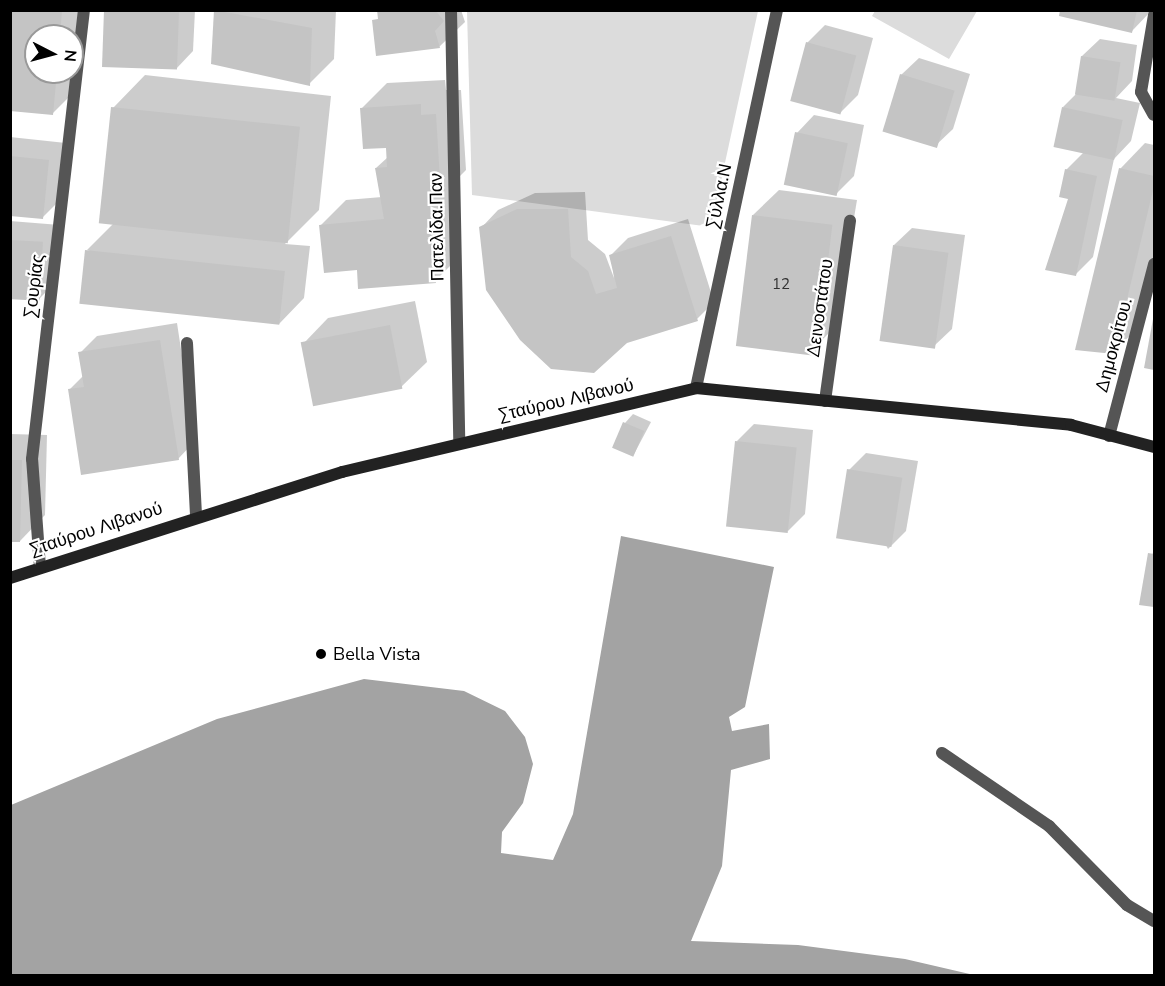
<!DOCTYPE html>
<meta charset="utf-8">
<style>
body{margin:0}
#map{position:relative;width:1165px;height:986px;overflow:hidden;background:#fff;font-family:"Nunito Sans",sans-serif}
div>[style]{position:absolute}
[style*='--x']{left:calc(var(--x)*1px);top:calc(var(--y)*1px);width:calc(var(--w)*1px);rotate:calc(var(--a)*1deg)}
.green>*{inset:0;background:#dcdcdc}
.water>*{inset:0;background:#a3a3a3}
.shadow>*{inset:0;background:#0003}
.building>*{inset:0;background:#c4c4c4;transform-origin:0 0}
.service>*{height:12px;margin:-6px;padding:0 6px;transform-origin:6px;border-radius:6px;background:#555}
.minor>*{height:12px;margin:-6px;padding:0 6px;transform-origin:6px;border-radius:6px;background:#555}
.secondary>*{height:12px;margin:-6px;padding:0 6px;transform-origin:6px;border-radius:6px;background:#222}
.dots>*{width:16px;height:16px;translate:-50% -50%;box-sizing:border-box;border:3px solid #fff;border-radius:50%}
span{translate:-50% -50%;white-space:nowrap;text-align:center;line-height:1.15;-webkit-text-stroke:4.5px #fff;paint-order:stroke}
.number-label{font-size:15px;color:#313131}
.number-label span{-webkit-text-stroke-width:0}
.street-label{font-size:18px;color:#000}
.poi-label{font-size:18px;color:#000}
.left{translate:0 -50%;text-align:left}
.frame{position:absolute;inset:0;border:12px solid #000;pointer-events:none}
.north{position:absolute;left:24px;top:24px;width:60px;height:60px;box-sizing:border-box;background:#fff;border:2px solid #999;border-radius:50%;rotate:96deg;font-size:16px;font-weight:700;line-height:24px;text-align:center;color:#000}
.north::after{content:'';display:block;margin:auto;width:21px;height:27px;background:#000;clip-path:polygon(50% 0,100% 100%,50% 72%,0 100%)}
</style>
<div id="map">
<div class="green">
<i style="clip-path:polygon(467px 11px,758px 11px,711px 227px,472px 195px)"></i>
<i style="clip-path:polygon(875px 11px,875px 10px,977px 11px,949px 59px,872px 16px)"></i>
</div>
<div class="water">
<i style="clip-path:polygon(621px 536px,774px 567px,745px 707px,729px 717px,732px 731px,769px 724px,770px 759px,731px 770px,722px 866px,691px 941px,798px 945px,905px 959px,974px 975px,11px 975px,11px 805px,217px 719px,364px 679px,464px 691px,505px 711px,525px 737px,533px 764px,523px 803px,502px 832px,501px 853px,553px 860px,573px 814px)"></i>
</div>
<div class="shadow">
<i style="clip-path:polygon(evenodd,10px 10px,85px 10px,78px 88px,53px 113px,10px 10px,36px 36px,72px 36px,72px 72px,36px 72px,36px 36px)"></i>
<i style="clip-path:polygon(105px 10px,195px 10px,193px 51px,176px 69px)"></i>
<i style="clip-path:polygon(215px 10px,336px 10px,334px 59px,309px 84px)"></i>
<i style="clip-path:polygon(378px 10px,461px 10px,465px 22px,439px 47px)"></i>
<i style="clip-path:polygon(1062px 10px,1152px 10px,1132px 31px)"></i>
<i style="clip-path:polygon(825px 25px,873px 38px,858px 95px,840px 113px,807px 43px)"></i>
<i style="clip-path:polygon(1100px 39px,1137px 45px,1132px 81px,1116px 98px,1140px 103px,1131px 141px,1114px 159px,1093px 257px,1075px 275px,1047px 269px,1070px 198px,1066px 170px,1084px 152px,1063px 107px,1077px 93px,1082px 56px)"></i>
<i style="clip-path:polygon(919px 58px,970px 74px,953px 129px,935px 146px,901px 75px)"></i>
<i style="clip-path:polygon(145px 75px,331px 96px,319px 210px,285px 244px,310px 246px,304px 298px,279px 324px,87px 250px,114px 223px,113px 108px)"></i>
<i style="clip-path:polygon(445px 80px,446px 90px,461px 90px,466px 170px,456px 180px,460px 256px,435px 281px,358px 268px,321px 225px,346px 200px,382px 197px,376px 168px,388px 157px,387px 146px,362px 108px,387px 83px)"></i>
<i style="clip-path:polygon(814px 115px,864px 125px,854px 176px,836px 194px,797px 133px)"></i>
<i style="clip-path:polygon(10px 137px,66px 143px,60px 200px,42px 218px,10px 214px)"></i>
<i style="clip-path:polygon(1145px 143px,1154px 145px,1154px 262px,1139px 327px,1113px 352px,1120px 169px)"></i>
<i style="clip-path:polygon(779px 190px,857px 200px,836px 326px,810px 352px,753px 215px)"></i>
<i style="clip-path:polygon(585px 192px,588px 240px,605px 254px,614px 278px,611px 255px,628px 238px,688px 219px,714px 302px,697px 319px,627px 342px,481px 228px,498px 210px,535px 193px)"></i>
<i style="clip-path:polygon(10px 221px,60px 225px,56px 282px,38px 300px,10px 297px)"></i>
<i style="clip-path:polygon(912px 228px,965px 235px,952px 329px,934px 346px,894px 245px)"></i>
<i style="clip-path:polygon(415px 301px,427px 362px,401px 387px,303px 344px,328px 318px)"></i>
<i style="clip-path:polygon(1154px 322px,1154px 368px,1146px 367px)"></i>
<i style="clip-path:polygon(177px 323px,195px 441px,178px 459px,70px 389px,83px 376px,80px 353px,97px 336px)"></i>
<i style="clip-path:polygon(633px 414px,651px 422px,634px 454px,625px 423px)"></i>
<i style="clip-path:polygon(754px 424px,813px 430px,805px 514px,788px 531px,737px 441px)"></i>
<i style="clip-path:polygon(10px 434px,47px 435px,45px 515px,20px 541px,10px 540px)"></i>
<i style="clip-path:polygon(866px 453px,918px 461px,906px 531px,888px 549px,849px 470px)"></i>
<i style="clip-path:polygon(1154px 548px,1154px 606px,1141px 604px)"></i>
</div>
<div class="building">
<i style="clip-path:polygon(10px 10px,62px 10px,60px 36px,36px 36px,36px 72px,57px 72px,53px 115px,10px 111px)"></i>
<i style="left:104px;top:10px;width:75px;height:57px;rotate:2deg"></i>
<i style="clip-path:polygon(214px 10px,312px 28px,310px 86px,211px 64px)"></i>
<i style="clip-path:polygon(377px 10px,435px 10px,444px 21px,435px 31px,440px 48px,376px 56px,372px 20px,378px 19px)"></i>
<i style="clip-path:polygon(1060px 10px,1137px 10px,1132px 33px,1059px 16px)"></i>
<i style="left:806px;top:42px;width:52px;height:61px;rotate:15deg"></i>
<i style="left:1081px;top:56px;width:40px;height:39px;rotate:9deg"></i>
<i style="left:900px;top:74px;width:57px;height:60px;rotate:17deg"></i>
<i style="clip-path:polygon(421px 104px,421px 115px,436px 114px,441px 197px,431px 198px,430px 216px,436px 283px,358px 289px,357px 270px,324px 273px,319px 225px,384px 219px,375px 168px,387px 167px,386px 148px,363px 149px,360px 108px)"></i>
<i style="left:111px;top:107px;width:190px;height:117px;rotate:6deg"></i>
<i style="left:1062px;top:107px;width:62px;height:41px;rotate:12deg"></i>
<i style="left:795px;top:132px;width:54px;height:54px;rotate:12deg"></i>
<i style="clip-path:polygon(10px 156px,49px 160px,43px 219px,10px 216px)"></i>
<i style="clip-path:polygon(1119px 168px,1154px 176px,1154px 186px,1114px 354px,1075px 350px)"></i>
<i style="clip-path:polygon(1065px 169px,1097px 176px,1076px 276px,1045px 270px,1068px 199px,1059px 197px)"></i>
<i style="clip-path:polygon(517px 209px,568px 209px,571px 257px,588px 271px,596px 294px,617px 288px,609px 255px,671px 236px,698px 321px,627px 343px,594px 373px,551px 369px,520px 340px,486px 290px,479px 227px)"></i>
<i style="left:752px;top:215px;width:81px;height:132px;rotate:7deg"></i>
<i style="left:10px;top:240px;width:33px;height:59px;rotate:3deg"></i>
<i style="left:893px;top:245px;width:56px;height:97px;rotate:8deg"></i>
<i style="left:85px;top:250px;width:201px;height:54px;rotate:6deg"></i>
<i style="clip-path:polygon(1153px 319px,1154px 320px,1154px 370px,1144px 368px)"></i>
<i style="left:390px;top:325px;width:65px;height:91px;rotate:79deg"></i>
<i style="clip-path:polygon(160px 340px,179px 460px,81px 475px,68px 389px,84px 387px,78px 352px)"></i>
<i style="left:623px;top:422px;width:23px;height:28px;rotate:23deg"></i>
<i style="left:735px;top:441px;width:62px;height:86px;rotate:6deg"></i>
<i style="clip-path:polygon(10px 460px,22px 460px,20px 542px,10px 542px)"></i>
<i style="left:847px;top:469px;width:56px;height:70px;rotate:9deg"></i>
<i style="clip-path:polygon(1148px 553px,1154px 554px,1154px 607px,1139px 605px)"></i>
</div>
<div class="service">
<i style="--x:187;--y:343;--w:172;--a:87"></i>
<i style="--x:942;--y:753;--w:130;--a:34.3"></i>
<i style="--x:1049;--y:826;--w:111;--a:45.4"></i>
<i style="--x:1127;--y:905;--w:31;--a:31"></i>
</div>
<div class="minor">
<i style="--x:451;--y:10;--w:433;--a:88.9"></i>
<i style="--x:1154;--y:15;--w:78;--a:99.6"></i>
<i style="--x:1141;--y:92;--w:26;--a:61"></i>
<i style="--x:696;--y:388;--w:387;--a:-77.9"></i>
<i style="--x:825;--y:401;--w:182;--a:-82.1"></i>
<i style="--x:1109;--y:436;--w:178;--a:-75.3"></i>
<i style="--x:40;--y:567;--w:108;--a:-94.2"></i>
<i style="--x:32;--y:459;--w:452;--a:-83.4"></i>
</div>
<div class="secondary">
<i style="--x:10;--y:578;--w:349;--a:-17.7"></i>
<i style="--x:342;--y:472;--w:364;--a:-13.3"></i>
<i style="--x:696;--y:388;--w:377;--a:5.6"></i>
<i style="--x:1071;--y:425;--w:86;--a:14.8"></i>
</div>
<div class="dots">
<i style="left:321px;top:654px;background:#000"></i>
</div>
<div class="number-label">
<span style="left:781px;top:285px">12</span>
</div>
<div class="street-label">
<span style="left:719px;top:196px;rotate:-78deg">Σύλλα.Ν</span>
<span style="left:437px;top:227px;rotate:-91deg">Πατελίδα.Παν</span>
<span style="left:34px;top:286px;rotate:-83deg">Σουρίας</span>
<span style="left:820px;top:308px;rotate:-82deg">Δεινοστάτου</span>
<span style="left:1114px;top:345px;rotate:-75deg">Δημοκρίτου.</span>
<span style="left:566px;top:400px;rotate:-13deg">Σταύρου Λιβανού</span>
<span style="left:96px;top:529px;rotate:-18deg">Σταύρου Λιβανού</span>
</div>
<div class="poi-label">
<span class="left" style="left:333px;top:654px">Bella Vista</span>
</div>
<div class="frame"></div>
<div class="north">N</div>
</div>
